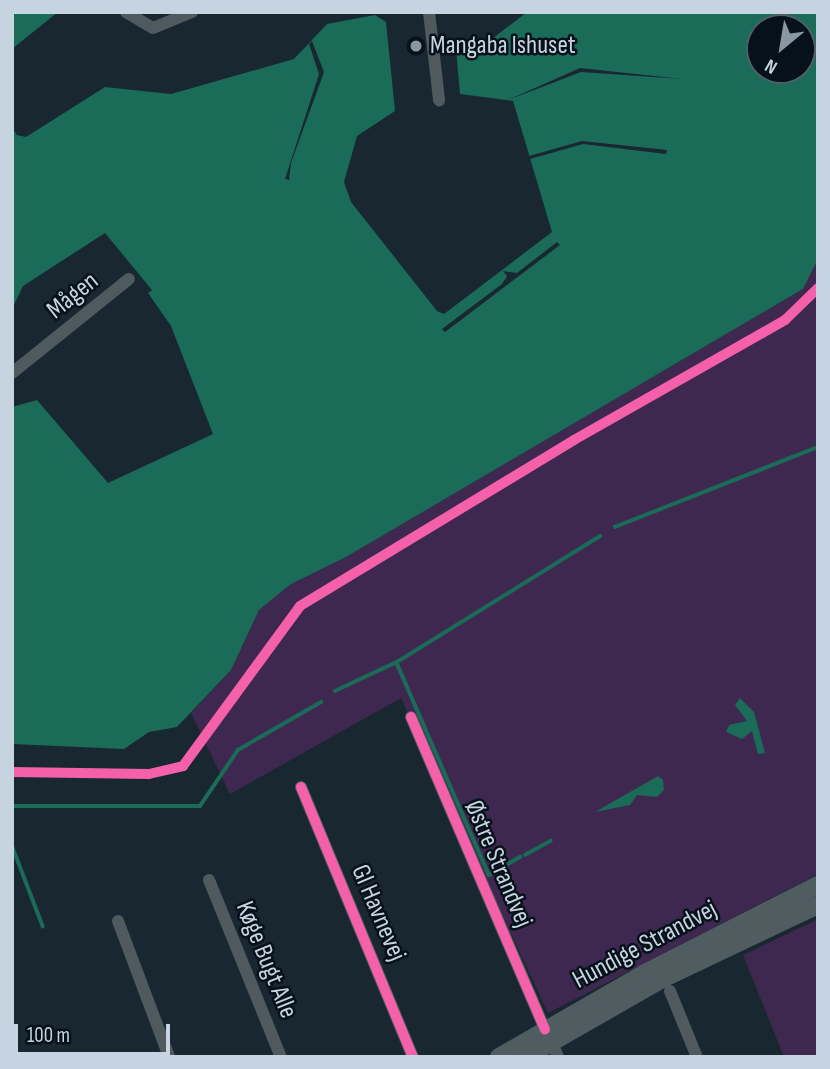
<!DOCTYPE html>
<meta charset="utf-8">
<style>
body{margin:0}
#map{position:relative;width:830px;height:1069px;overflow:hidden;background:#192731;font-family:"Sofia Sans Condensed",sans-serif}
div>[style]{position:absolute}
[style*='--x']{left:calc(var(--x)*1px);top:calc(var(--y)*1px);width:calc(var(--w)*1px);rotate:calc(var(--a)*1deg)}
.green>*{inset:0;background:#3e2850}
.water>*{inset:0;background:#1a6b58}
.pier>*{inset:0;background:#192731}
.stream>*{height:3.5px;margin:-1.75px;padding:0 1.75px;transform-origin:1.75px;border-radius:1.75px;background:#1a6b58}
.minor>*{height:12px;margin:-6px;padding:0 6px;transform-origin:6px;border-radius:6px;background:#4e5a5d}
.secondary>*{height:18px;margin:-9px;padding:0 9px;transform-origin:9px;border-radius:9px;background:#4f5d61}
.cycleway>*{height:10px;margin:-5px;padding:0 5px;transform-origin:5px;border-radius:5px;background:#f560ab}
.dots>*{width:19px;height:19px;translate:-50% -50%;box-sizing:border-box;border:4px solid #061119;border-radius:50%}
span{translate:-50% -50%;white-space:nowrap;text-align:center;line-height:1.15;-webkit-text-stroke:5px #061119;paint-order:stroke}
.poi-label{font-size:26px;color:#c5d4e0}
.left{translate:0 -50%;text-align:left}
.street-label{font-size:26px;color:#c5d4e0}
.frame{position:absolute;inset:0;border:14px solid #c5d4e0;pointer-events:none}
.north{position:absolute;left:746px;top:14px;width:70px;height:70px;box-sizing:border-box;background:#061119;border:2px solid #525f69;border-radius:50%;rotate:210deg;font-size:19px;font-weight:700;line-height:28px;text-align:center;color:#c5d4e0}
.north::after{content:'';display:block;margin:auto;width:24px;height:32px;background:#8997a3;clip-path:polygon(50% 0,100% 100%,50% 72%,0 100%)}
.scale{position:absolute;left:14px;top:1024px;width:156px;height:32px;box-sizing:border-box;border:4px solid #c5d4e0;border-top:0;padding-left:9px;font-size:21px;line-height:24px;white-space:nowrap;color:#c5d4e0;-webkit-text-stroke:5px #061119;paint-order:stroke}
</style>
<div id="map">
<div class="green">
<i style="clip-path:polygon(818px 259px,818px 874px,548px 1013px,401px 698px,230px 794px,191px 713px,231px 670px,259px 610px,291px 584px,346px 557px,803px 289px)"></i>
<i style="clip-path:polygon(818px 919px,818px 1057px,784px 1057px,743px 955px)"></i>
</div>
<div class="water">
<i style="clip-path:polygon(12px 12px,58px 12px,12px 49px)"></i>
<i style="clip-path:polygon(evenodd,527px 12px,818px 12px,818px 259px,803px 289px,346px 557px,291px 584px,259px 610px,231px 670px,177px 727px,149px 732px,124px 749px,12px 744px,12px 407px,37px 400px,108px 483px,213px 434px,171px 326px,148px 293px,152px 290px,105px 233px,23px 286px,12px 309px,12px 128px,17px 135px,26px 137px,105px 87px,171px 94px,294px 59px,327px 24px,375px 15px,386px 22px,395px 111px,357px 136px,344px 182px,351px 202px,437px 311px,444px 314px,552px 232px,513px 101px,460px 94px,456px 49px,479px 49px,527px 12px,760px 28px,802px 28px,802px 70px,760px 70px,760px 28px)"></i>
<i style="clip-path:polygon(740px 698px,754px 712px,765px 753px,758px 754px,752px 731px,742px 739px,726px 732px,729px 725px,747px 721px,735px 705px)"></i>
<i style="clip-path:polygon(658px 776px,663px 780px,664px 790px,657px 797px,637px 795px,630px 805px,595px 812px)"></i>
</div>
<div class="pier">
<i style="clip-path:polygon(312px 41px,324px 72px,291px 163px,289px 180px,285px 179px,319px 74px,309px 44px)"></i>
<i style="clip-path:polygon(580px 68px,682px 79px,581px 72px,508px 100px)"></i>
<i style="clip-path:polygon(582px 141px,667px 150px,666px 154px,583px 144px,530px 159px,529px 156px)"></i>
<i style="clip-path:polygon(557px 242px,560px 245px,445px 332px,442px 329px,502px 284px,507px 276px,503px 271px,517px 273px)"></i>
</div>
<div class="stream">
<i style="--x:615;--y:527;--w:218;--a:-21.5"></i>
<i style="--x:397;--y:663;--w:231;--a:66.5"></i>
<i style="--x:489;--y:875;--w:36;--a:-30"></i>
<i style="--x:335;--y:691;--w:68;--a:-25.1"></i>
<i style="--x:397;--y:662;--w:239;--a:-31.8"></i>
<i style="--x:12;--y:806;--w:188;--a:0"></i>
<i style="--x:200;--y:806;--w:68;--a:-55.8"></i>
<i style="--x:238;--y:750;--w:96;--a:-30"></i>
<i style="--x:12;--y:845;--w:87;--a:69.1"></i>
<i style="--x:525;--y:855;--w:29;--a:-29"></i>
</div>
<div class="minor">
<i style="--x:126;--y:12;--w:31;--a:31"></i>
<i style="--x:153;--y:28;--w:42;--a:-22.3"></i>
<i style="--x:429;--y:12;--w:89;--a:83.5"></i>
<i style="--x:12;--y:373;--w:150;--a:-38.8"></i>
<i style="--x:411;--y:717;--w:340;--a:66.8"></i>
<i style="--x:301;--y:787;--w:292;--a:67.5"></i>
<i style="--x:209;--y:880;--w:191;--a:67.9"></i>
<i style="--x:118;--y:921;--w:145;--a:69.4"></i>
<i style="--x:670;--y:991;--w:71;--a:67.8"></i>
<i style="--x:551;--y:1041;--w:17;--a:66"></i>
</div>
<div class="secondary">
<i style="--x:499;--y:1057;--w:168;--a:-29.9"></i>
<i style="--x:645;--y:973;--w:194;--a:-27"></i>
<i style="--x:526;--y:1057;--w:159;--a:-29.8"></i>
<i style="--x:664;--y:978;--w:170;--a:-25.4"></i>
</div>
<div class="cycleway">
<i style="--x:411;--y:717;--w:340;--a:66.8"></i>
<i style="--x:12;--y:772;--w:137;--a:0.8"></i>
<i style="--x:149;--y:774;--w:35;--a:-13"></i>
<i style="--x:183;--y:766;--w:198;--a:-53.8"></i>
<i style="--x:300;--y:606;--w:320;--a:-31.2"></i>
<i style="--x:574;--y:440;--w:243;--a:-29.6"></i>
<i style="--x:785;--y:320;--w:46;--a:-44.1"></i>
<i style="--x:301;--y:787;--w:292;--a:67.5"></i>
</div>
<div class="dots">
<i style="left:416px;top:46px;background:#8997a3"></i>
</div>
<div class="poi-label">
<span class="left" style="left:430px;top:46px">Mangaba Ishuset</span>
</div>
<div class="street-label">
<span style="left:73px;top:296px;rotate:-39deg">Mågen</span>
<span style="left:498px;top:864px;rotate:67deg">Østre Strandvej</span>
<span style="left:378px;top:913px;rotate:67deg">Gl Havnevej</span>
<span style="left:645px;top:945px;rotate:-28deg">Hundige Strandvej</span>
<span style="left:266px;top:960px;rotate:68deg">Køge Bugt Alle</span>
</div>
<div class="frame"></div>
<div class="north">N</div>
<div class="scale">100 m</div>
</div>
